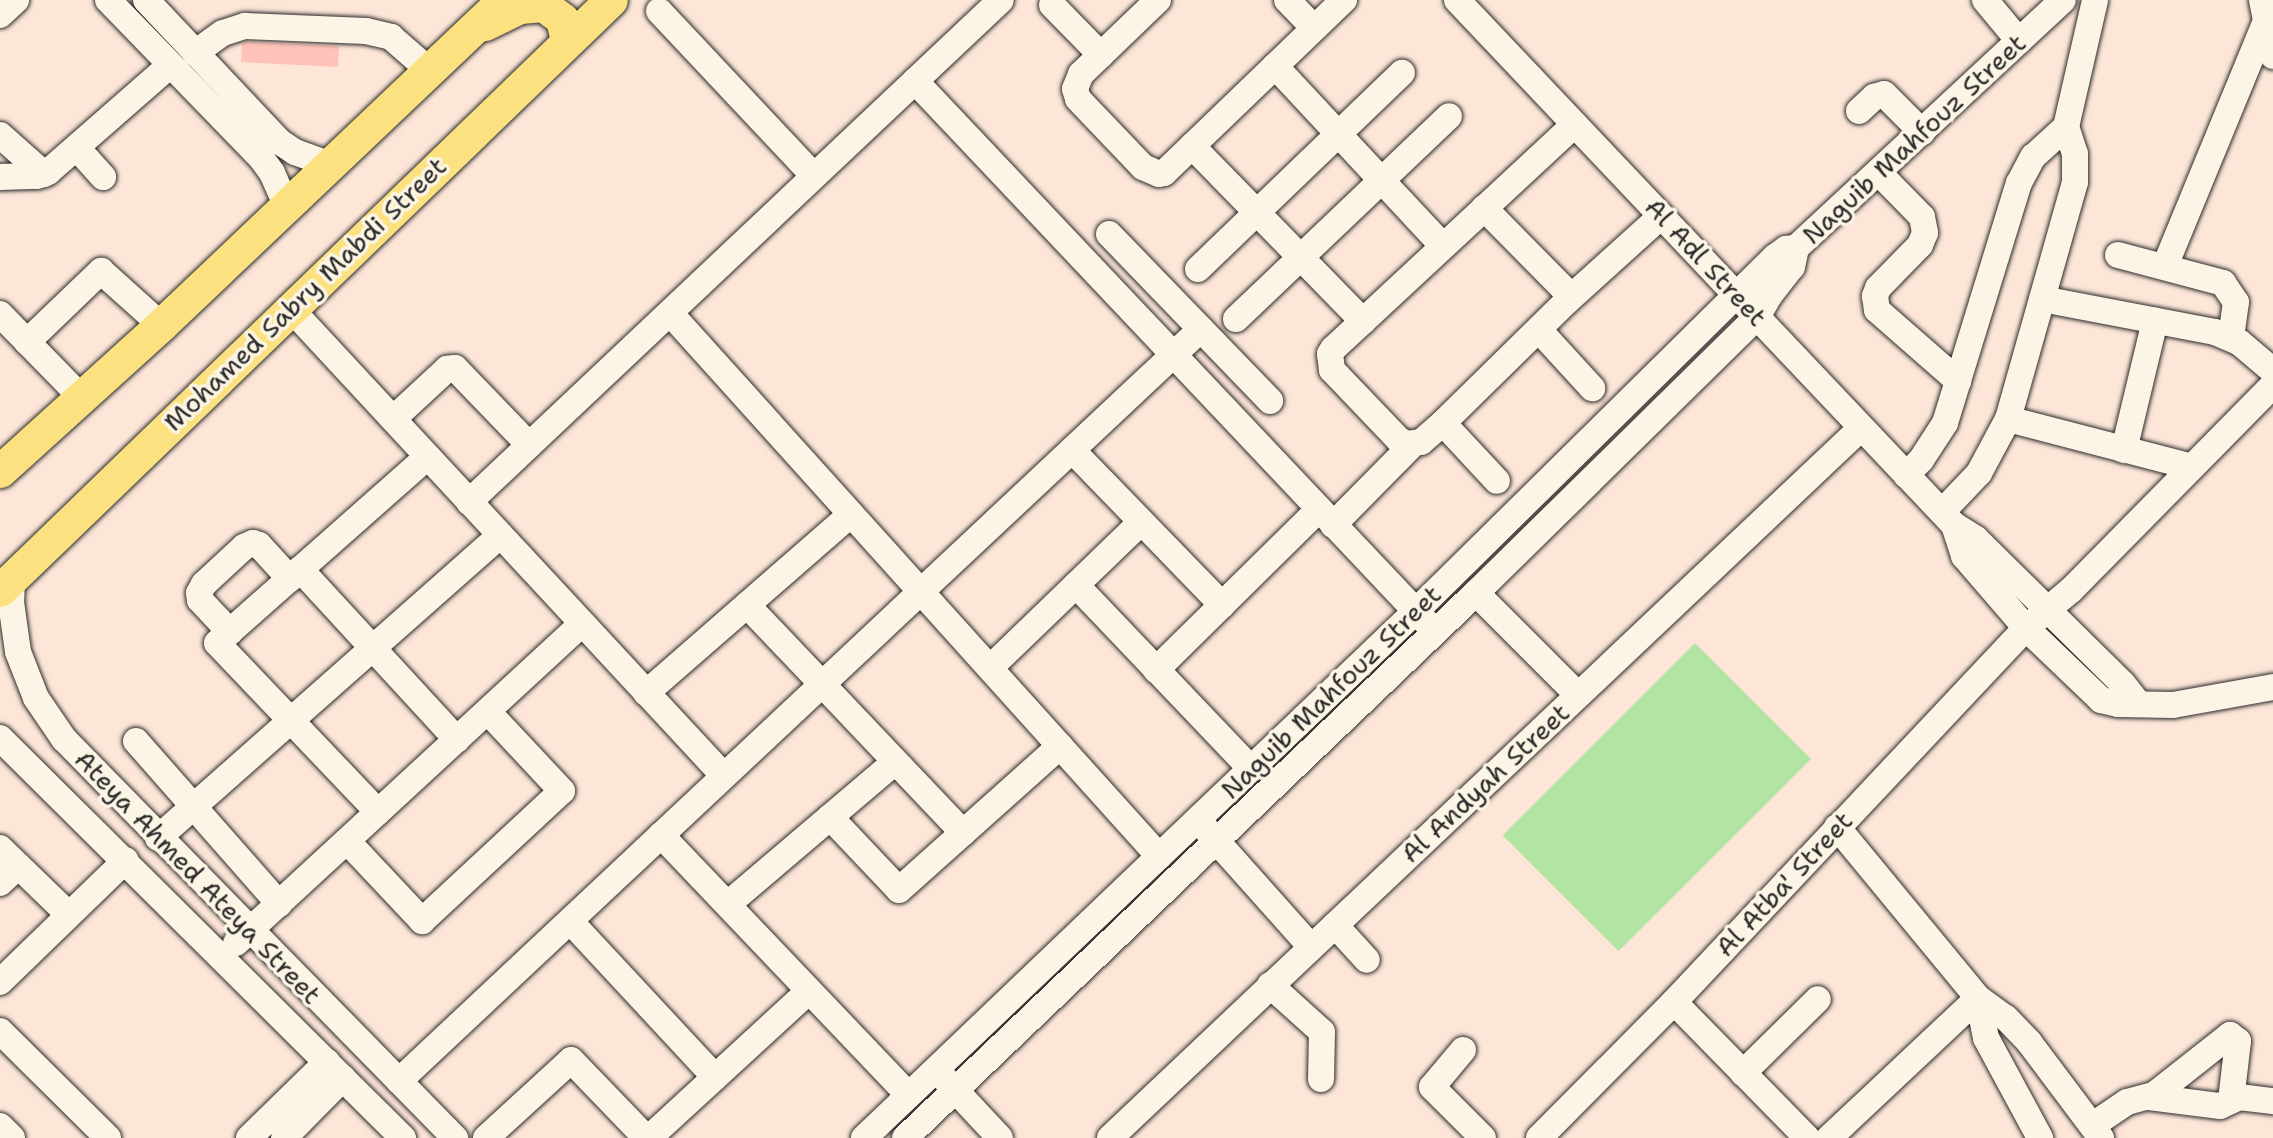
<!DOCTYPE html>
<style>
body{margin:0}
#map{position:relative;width:2273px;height:1138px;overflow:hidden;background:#fde6d8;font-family:"Shantell Sans",sans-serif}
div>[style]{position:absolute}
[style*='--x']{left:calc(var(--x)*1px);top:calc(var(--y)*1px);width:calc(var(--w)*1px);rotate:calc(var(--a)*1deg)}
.green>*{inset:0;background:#b2e4a4;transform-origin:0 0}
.building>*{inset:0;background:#fec2b9}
.roads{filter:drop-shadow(0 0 2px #2b2b2b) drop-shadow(0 0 2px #2b2b2b)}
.minor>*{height:26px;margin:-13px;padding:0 13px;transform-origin:13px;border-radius:13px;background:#fcf5e5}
.major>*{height:33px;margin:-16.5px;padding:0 16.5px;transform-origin:16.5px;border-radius:16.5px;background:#fbe180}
span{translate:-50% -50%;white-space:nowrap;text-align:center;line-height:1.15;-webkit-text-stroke:7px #fcf5e5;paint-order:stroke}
.street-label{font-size:26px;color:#2b2b2b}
</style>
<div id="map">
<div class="green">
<i style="left:1695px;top:643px;width:164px;height:272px;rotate:45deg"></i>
</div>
<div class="building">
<i style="clip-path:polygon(247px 42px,339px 46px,338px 67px,241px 62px,242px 44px)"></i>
</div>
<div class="roads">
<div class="minor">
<i style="--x:108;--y:0;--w:221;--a:45.9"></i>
<i style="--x:262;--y:159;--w:17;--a:54"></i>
<i style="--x:272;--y:173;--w:37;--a:66"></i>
<i style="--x:146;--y:0;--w:195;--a:46.7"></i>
<i style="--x:280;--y:142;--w:18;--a:34"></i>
<i style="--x:295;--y:152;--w:38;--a:20"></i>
<i style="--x:1158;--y:0;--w:107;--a:136.1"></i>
<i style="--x:1081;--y:74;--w:16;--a:112"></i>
<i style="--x:1075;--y:89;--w:10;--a:73"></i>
<i style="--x:1078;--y:99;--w:94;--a:46.3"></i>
<i style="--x:1143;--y:167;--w:17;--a:24"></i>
<i style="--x:1159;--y:174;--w:5;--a:-11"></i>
<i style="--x:1164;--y:173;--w:250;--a:-43.9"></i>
<i style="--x:1287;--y:0;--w:39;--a:46"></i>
<i style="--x:1457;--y:0;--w:723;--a:46.57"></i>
<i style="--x:1954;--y:525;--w:26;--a:32"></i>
<i style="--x:1976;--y:539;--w:206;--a:44.6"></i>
<i style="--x:2123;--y:684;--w:23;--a:52"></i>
<i style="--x:1985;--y:0;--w:53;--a:50.3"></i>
<i style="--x:2262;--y:0;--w:57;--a:78.9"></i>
<i style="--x:1052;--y:5;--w:70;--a:45.6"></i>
<i style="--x:659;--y:11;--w:226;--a:46.8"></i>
<i style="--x:0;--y:15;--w:22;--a:-43"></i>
<i style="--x:195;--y:53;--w:34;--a:-36"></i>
<i style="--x:223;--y:33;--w:23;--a:-18"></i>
<i style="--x:245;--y:26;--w:121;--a:2.4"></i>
<i style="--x:366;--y:31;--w:26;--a:13"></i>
<i style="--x:391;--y:37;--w:52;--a:41.1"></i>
<i style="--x:1275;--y:66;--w:246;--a:47"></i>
<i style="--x:915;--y:81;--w:746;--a:46.63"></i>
<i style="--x:1859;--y:111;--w:21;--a:-43"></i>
<i style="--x:1874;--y:97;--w:10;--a:-17"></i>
<i style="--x:1884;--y:94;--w:54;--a:45"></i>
<i style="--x:0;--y:135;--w:59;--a:41.6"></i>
<i style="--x:1192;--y:146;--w:245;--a:45.7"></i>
<i style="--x:77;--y:148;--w:39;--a:48"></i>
<i style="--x:1878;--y:172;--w:63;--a:45.6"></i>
<i style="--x:1922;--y:217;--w:16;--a:79"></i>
<i style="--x:1925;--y:233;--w:13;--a:113"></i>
<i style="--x:1920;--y:245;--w:60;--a:134.3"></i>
<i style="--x:1878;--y:288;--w:9;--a:111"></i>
<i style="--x:1875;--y:296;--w:14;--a:82"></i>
<i style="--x:1877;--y:310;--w:108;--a:41.2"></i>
<i style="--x:0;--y:177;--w:37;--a:-2"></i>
<i style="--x:37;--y:176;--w:12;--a:-20"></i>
<i style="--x:48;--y:172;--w:161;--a:-41.2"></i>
<i style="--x:1484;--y:208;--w:115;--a:45.4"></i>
<i style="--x:1565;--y:290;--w:11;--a:80"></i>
<i style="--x:1567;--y:301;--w:174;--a:135.5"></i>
<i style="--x:1443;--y:423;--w:29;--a:139"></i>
<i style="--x:1421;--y:442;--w:14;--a:172"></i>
<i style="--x:1407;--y:444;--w:9;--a:-153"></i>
<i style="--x:1399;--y:440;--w:97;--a:-133.7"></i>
<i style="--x:1332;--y:370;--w:16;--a:-97"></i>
<i style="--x:1330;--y:354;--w:6;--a:-59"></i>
<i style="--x:1333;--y:349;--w:330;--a:-42.9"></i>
<i style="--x:1109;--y:234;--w:232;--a:46"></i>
<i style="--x:2118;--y:255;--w:109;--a:14.9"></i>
<i style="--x:2223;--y:283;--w:23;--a:56"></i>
<i style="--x:2236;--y:302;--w:36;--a:98"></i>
<i style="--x:2165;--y:266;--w:265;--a:-67.6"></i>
<i style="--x:2266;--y:21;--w:7;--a:-16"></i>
<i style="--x:1198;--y:269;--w:283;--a:-43.9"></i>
<i style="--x:2042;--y:299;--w:176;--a:10.8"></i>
<i style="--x:2215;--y:332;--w:26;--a:23"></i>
<i style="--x:2239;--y:342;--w:45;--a:40.5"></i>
<i style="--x:1567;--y:301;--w:127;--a:-42.1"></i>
<i style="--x:290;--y:308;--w:638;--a:47.16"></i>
<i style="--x:670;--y:313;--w:731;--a:48"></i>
<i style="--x:0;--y:314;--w:117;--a:45.7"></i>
<i style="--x:1236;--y:319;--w:294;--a:-43.6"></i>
<i style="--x:1539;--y:330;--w:79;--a:47.6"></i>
<i style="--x:27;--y:342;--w:103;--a:-43.8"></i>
<i style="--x:101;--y:271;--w:81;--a:42"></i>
<i style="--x:393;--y:419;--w:74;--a:-42.8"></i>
<i style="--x:447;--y:369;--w:8;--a:-7"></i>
<i style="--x:455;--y:368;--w:107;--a:46.1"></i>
<i style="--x:2008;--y:419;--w:190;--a:14.6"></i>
<i style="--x:1443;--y:423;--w:79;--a:47"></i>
<i style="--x:1072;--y:450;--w:216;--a:45.9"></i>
<i style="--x:2124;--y:450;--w:133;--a:-76.5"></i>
<i style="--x:1906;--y:475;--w:21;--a:-45"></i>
<i style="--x:1921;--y:460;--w:44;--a:-57"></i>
<i style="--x:1945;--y:423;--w:251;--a:-72.9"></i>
<i style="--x:2019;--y:183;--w:30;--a:-62"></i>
<i style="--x:2033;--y:157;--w:45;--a:-42.3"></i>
<i style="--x:469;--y:502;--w:731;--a:-43.34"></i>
<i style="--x:1942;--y:512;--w:54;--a:-46.5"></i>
<i style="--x:1979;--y:473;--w:61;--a:-61.8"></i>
<i style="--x:2008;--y:419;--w:246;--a:-74.2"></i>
<i style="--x:2075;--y:182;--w:28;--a:-90"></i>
<i style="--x:2075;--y:154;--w:28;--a:-108"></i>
<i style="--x:2066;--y:127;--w:130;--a:-77.1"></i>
<i style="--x:1333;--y:525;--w:112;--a:-45.4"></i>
<i style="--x:1954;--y:525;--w:33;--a:72"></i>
<i style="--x:1964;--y:556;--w:95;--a:49.3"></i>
<i style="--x:2026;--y:628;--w:104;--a:43.8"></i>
<i style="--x:2101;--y:700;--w:17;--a:13"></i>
<i style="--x:2118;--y:704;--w:55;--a:1"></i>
<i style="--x:2173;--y:705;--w:102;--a:-10.2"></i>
<i style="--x:300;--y:569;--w:232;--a:47.4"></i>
<i style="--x:12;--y:577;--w:25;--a:92"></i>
<i style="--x:11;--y:602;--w:50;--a:82"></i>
<i style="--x:18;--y:652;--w:49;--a:68.6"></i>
<i style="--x:36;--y:698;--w:50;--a:55.7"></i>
<i style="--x:64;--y:739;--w:559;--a:45.58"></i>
<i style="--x:1076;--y:585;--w:253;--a:46.4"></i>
<i style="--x:1476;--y:593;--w:144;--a:45"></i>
<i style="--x:747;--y:605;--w:314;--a:46.5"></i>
<i style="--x:230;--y:632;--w:44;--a:-133.2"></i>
<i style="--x:200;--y:600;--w:7;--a:-98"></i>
<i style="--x:199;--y:593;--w:10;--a:-61"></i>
<i style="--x:204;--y:584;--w:54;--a:-42.8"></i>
<i style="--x:244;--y:547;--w:10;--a:-24"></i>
<i style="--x:253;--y:543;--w:6;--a:18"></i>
<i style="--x:259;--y:545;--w:46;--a:47.6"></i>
<i style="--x:990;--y:668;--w:210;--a:-44"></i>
<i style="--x:1156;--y:670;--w:229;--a:-44.6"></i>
<i style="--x:646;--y:693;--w:272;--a:-41.1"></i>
<i style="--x:0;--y:738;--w:568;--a:44.79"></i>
<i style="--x:136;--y:741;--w:217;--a:48.7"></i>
<i style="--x:378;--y:812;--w:233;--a:-133.6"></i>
<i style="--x:217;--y:643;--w:281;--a:-41.5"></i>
<i style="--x:830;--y:817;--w:100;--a:46.6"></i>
<i style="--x:899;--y:890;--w:216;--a:-41.8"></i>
<i style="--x:1837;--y:827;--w:222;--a:50.5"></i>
<i style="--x:1978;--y:998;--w:34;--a:36"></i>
<i style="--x:2006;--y:1018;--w:33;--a:46"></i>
<i style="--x:2029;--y:1042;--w:120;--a:53.1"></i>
<i style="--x:1205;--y:828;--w:159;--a:48.3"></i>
<i style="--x:661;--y:835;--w:359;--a:46.4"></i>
<i style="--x:158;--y:838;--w:457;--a:-41.5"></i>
<i style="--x:347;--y:841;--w:110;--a:46.8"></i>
<i style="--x:422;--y:921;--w:191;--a:-42.9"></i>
<i style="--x:562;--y:791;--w:108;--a:-133.1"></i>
<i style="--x:0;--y:848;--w:95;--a:44.1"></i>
<i style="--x:0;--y:883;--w:25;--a:-43"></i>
<i style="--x:728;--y:904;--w:219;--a:-40.4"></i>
<i style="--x:570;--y:921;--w:213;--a:47.1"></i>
<i style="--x:1335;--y:925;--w:47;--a:47.6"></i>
<i style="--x:236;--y:943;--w:471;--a:-42.7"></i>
<i style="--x:0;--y:982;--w:175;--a:-44.1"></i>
<i style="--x:1270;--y:985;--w:70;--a:42.1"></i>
<i style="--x:1322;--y:1032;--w:47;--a:91.2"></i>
<i style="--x:1978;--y:998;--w:41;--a:78.7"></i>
<i style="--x:1986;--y:1038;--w:114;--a:61.6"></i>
<i style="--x:1674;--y:1002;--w:190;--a:45.6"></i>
<i style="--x:0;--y:1031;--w:152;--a:44.7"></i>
<i style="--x:1463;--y:1050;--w:48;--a:130"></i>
<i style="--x:1432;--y:1087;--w:72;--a:45"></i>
<i style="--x:1743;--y:1073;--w:105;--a:-44.6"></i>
<i style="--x:944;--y:1078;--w:82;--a:47"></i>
<i style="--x:399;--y:1081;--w:1099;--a:-43.16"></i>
<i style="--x:2149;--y:1097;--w:72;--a:7.2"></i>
<i style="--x:2220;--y:1106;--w:21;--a:-25"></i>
<i style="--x:2239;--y:1097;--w:34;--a:7"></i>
<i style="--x:2093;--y:1125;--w:41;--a:-34.1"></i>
<i style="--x:2127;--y:1102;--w:28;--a:-15"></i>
<i style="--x:2154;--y:1095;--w:97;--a:-38.3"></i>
<i style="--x:2230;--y:1035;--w:10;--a:37"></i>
<i style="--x:2238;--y:1041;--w:60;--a:96.7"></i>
<i style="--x:0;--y:1126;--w:17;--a:45"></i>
<i style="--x:249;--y:1138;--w:109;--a:-44.3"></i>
<i style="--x:284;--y:1138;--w:84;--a:-45.5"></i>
<i style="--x:486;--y:1138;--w:115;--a:-42.5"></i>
<i style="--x:571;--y:1060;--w:108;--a:46.1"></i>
<i style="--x:649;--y:1138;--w:217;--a:-42.6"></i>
<i style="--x:864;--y:1138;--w:763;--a:-43.67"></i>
<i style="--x:1416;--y:611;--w:504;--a:-44.6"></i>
<i style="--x:1775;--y:257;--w:14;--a:-36"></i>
<i style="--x:1786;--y:249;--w:10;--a:-6"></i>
<i style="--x:905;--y:1138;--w:789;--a:-43.67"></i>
<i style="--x:1476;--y:593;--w:394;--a:-44.5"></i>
<i style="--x:1757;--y:317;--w:24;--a:-60"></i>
<i style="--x:1769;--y:296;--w:37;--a:-52"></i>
<i style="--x:1792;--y:267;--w:19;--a:-78"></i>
<i style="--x:1796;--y:248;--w:364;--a:-42.9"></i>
<i style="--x:1110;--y:1138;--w:1033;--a:-43.39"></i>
<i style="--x:1539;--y:1138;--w:192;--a:-45.2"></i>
<i style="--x:1674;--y:1002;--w:514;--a:-46.74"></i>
<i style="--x:2026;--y:628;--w:59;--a:-40.2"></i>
<i style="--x:2071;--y:590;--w:288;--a:-45.4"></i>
<i style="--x:1829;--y:1138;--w:204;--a:-43.2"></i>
</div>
<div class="major">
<i style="--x:485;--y:24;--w:39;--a:-26"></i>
<i style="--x:520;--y:7;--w:23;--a:-5"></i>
<i style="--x:543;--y:5;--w:24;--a:36"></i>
<i style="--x:562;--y:19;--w:23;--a:77"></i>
<i style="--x:0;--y:471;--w:217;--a:-42.2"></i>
<i style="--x:161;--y:325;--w:473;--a:-43.5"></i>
<i style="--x:0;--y:590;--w:849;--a:-44"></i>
</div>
</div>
<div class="street-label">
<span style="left:1914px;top:139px;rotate:-43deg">Naguib Mahfouz Street</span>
<span style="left:1706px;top:262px;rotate:47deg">Al Adl Street</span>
<span style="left:305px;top:294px;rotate:-44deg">Mohamed Sabry Mabdi Street</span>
<span style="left:1331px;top:692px;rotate:-44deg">Naguib Mahfouz Street</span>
<span style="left:1485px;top:783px;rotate:-43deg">Al Andyah Street</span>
<span style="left:198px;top:877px;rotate:46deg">Ateya Ahmed Ateya Street</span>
<span style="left:1784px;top:884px;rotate:-47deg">Al Atba' Street</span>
</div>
</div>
